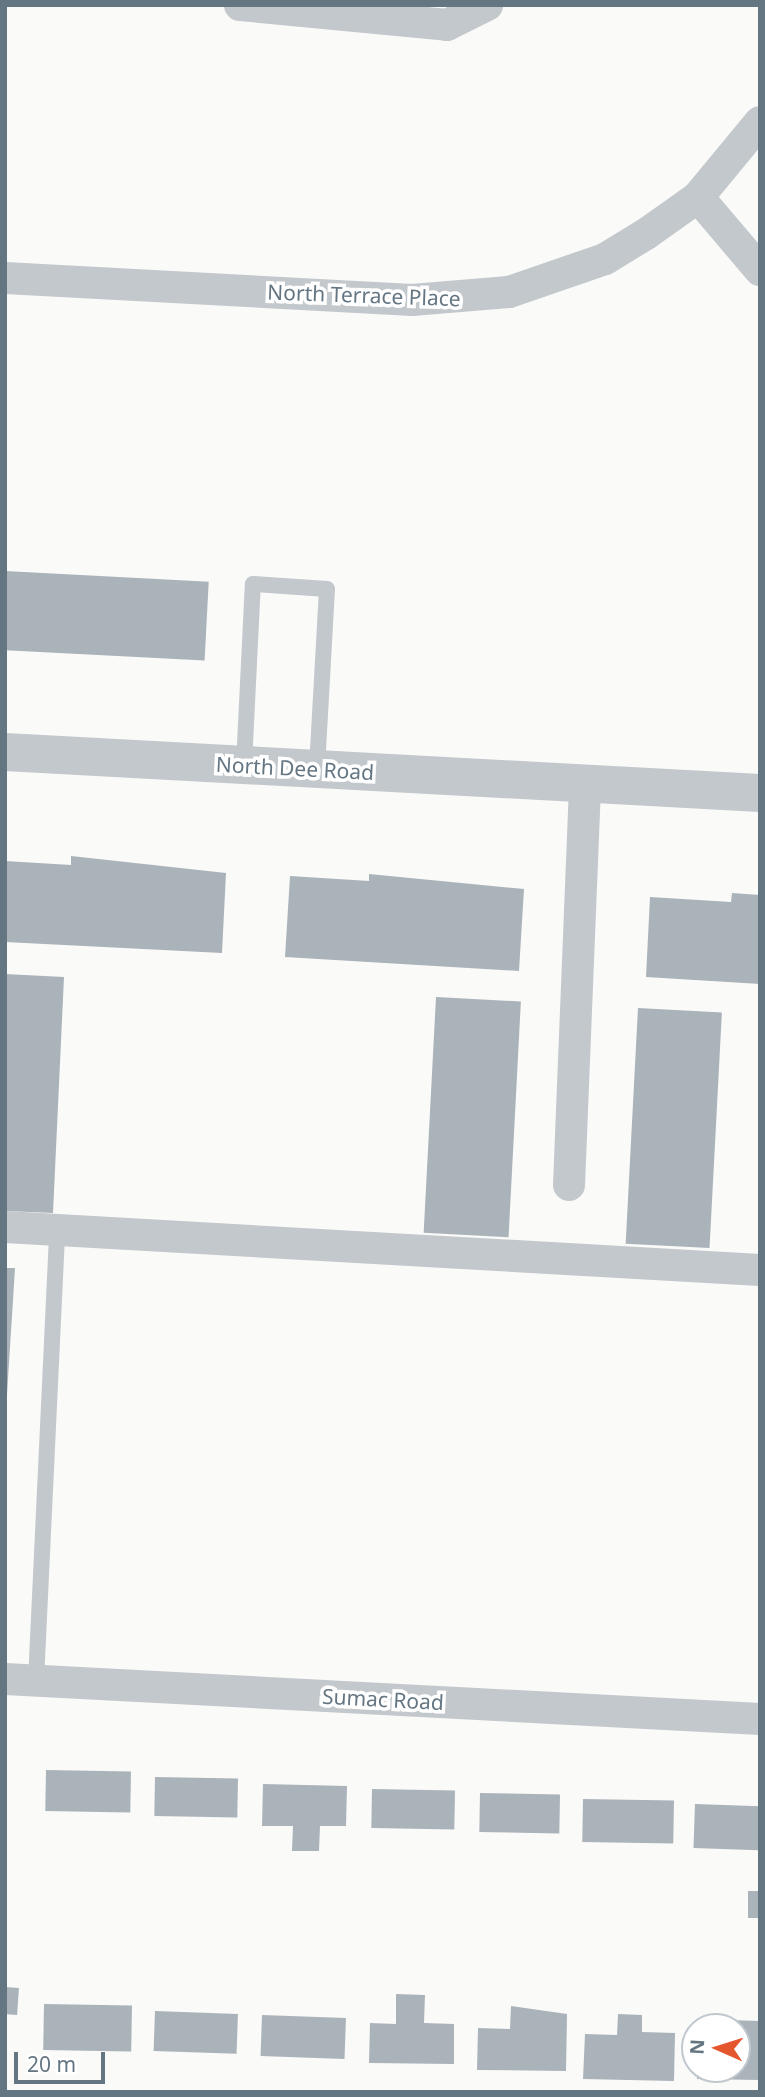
<!DOCTYPE html>
<style>
body{margin:0}
#map{position:relative;width:765px;height:2097px;overflow:hidden;background:#fafaf8;font-family:"Noto Sans",sans-serif}
div>[style]{position:absolute}
[style*='--x']{left:calc(var(--x)*1px);top:calc(var(--y)*1px);width:calc(var(--w)*1px);rotate:calc(var(--a)*1deg)}
.building>*{inset:0;background:#aab3b9;transform-origin:0 0}
.service>*{height:16px;margin:-8px;padding:0 8px;transform-origin:8px;border-radius:8px;background:#c3c8cc}
.minor>*{height:32px;margin:-16px;padding:0 16px;transform-origin:16px;border-radius:16px;background:#c3c8cc}
.tertiary>*{height:38px;margin:-19px;padding:0 19px;transform-origin:19px;border-radius:19px;background:#c3c8cc}
span{translate:-50% -50%;white-space:nowrap;text-align:center;line-height:1.15;-webkit-text-stroke:7px #fff;paint-order:stroke}
.street-label{font-size:21px;color:#657683}
.frame{position:absolute;inset:0;border:7px solid #657683;pointer-events:none}
.north{position:absolute;left:681px;top:2013px;width:70px;height:70px;box-sizing:border-box;background:#fff;border:2px solid #c1c8cd;border-radius:50%;rotate:273deg;font-size:19px;font-weight:700;line-height:28px;text-align:center;color:#657683}
.north::after{content:'';display:block;margin:auto;width:24px;height:32px;background:#e4572e;clip-path:polygon(50% 0,100% 100%,50% 72%,0 100%)}
.scale{position:absolute;left:14px;top:2052px;width:91px;height:32px;box-sizing:border-box;border:4px solid #657683;border-top:0;padding-left:9px;font-size:21px;line-height:24px;white-space:nowrap;color:#657683;-webkit-text-stroke:5px #fff;paint-order:stroke}
</style>
<div id="map">
<div class="building">
<i style="left:5px;top:571px;width:204px;height:79px;rotate:3deg"></i>
<i style="clip-path:polygon(71px 856px,226px 873px,222px 953px,5px 942px,5px 861px,71px 865px)"></i>
<i style="clip-path:polygon(369px 874px,524px 889px,519px 971px,285px 957px,290px 876px,369px 881px)"></i>
<i style="clip-path:polygon(732px 893px,760px 895px,760px 984px,646px 977px,650px 897px,731px 902px)"></i>
<i style="clip-path:polygon(5px 974px,64px 977px,53px 1213px,5px 1211px)"></i>
<i style="left:436px;top:997px;width:85px;height:236px;rotate:3deg"></i>
<i style="left:638px;top:1008px;width:84px;height:236px;rotate:3deg"></i>
<i style="clip-path:polygon(5px 1268px,15px 1268px,7px 1395px,5px 1395px)"></i>
<i style="left:46px;top:1770px;width:85px;height:41px;rotate:1deg"></i>
<i style="left:155px;top:1777px;width:83px;height:39px;rotate:1deg"></i>
<i style="clip-path:polygon(263px 1784px,347px 1786px,346px 1826px,320px 1826px,319px 1851px,292px 1851px,293px 1826px,262px 1826px)"></i>
<i style="left:372px;top:1789px;width:83px;height:39px;rotate:1deg"></i>
<i style="left:480px;top:1793px;width:80px;height:39px;rotate:1deg"></i>
<i style="left:583px;top:1799px;width:91px;height:43px;rotate:1deg"></i>
<i style="left:695px;top:1804px;width:65px;height:44px;rotate:2deg"></i>
<i style="left:748px;top:1891px;width:12px;height:27px"></i>
<i style="left:5px;top:1987px;width:14px;height:27px;rotate:4deg"></i>
<i style="clip-path:polygon(396px 1994px,425px 1995px,424px 2023px,454px 2024px,454px 2064px,369px 2063px,370px 2023px,396px 2024px)"></i>
<i style="left:44px;top:2004px;width:88px;height:46px;rotate:1deg"></i>
<i style="clip-path:polygon(511px 2006px,567px 2014px,566px 2071px,477px 2070px,478px 2028px,510px 2029px)"></i>
<i style="left:155px;top:2011px;width:83px;height:40px;rotate:2deg"></i>
<i style="clip-path:polygon(618px 2014px,642px 2015px,642px 2032px,675px 2033px,674px 2081px,583px 2079px,585px 2034px,617px 2035px)"></i>
<i style="left:262px;top:2015px;width:84px;height:41px;rotate:2deg"></i>
<i style="clip-path:polygon(727px 2020px,760px 2021px,760px 2080px,697px 2079px,697px 2069px,737px 2069px,737px 2027px,727px 2027px)"></i>
</div>
<div class="service">
<i style="--x:244;--y:765;--w:181;--a:-87.2"></i>
<i style="--x:253;--y:584;--w:74;--a:3.9"></i>
<i style="--x:327;--y:589;--w:180;--a:93.2"></i>
<i style="--x:36;--y:1681;--w:451;--a:-87.3"></i>
</div>
<div class="minor">
<i style="--x:240;--y:5;--w:208;--a:5.5"></i>
<i style="--x:447;--y:25;--w:45;--a:-26.6"></i>
<i style="--x:698;--y:197;--w:96;--a:49.7"></i>
<i style="--x:5;--y:278;--w:408;--a:3.1"></i>
<i style="--x:412;--y:300;--w:97;--a:-4.7"></i>
<i style="--x:509;--y:292;--w:102;--a:-19"></i>
<i style="--x:605;--y:259;--w:48;--a:-31.4"></i>
<i style="--x:646;--y:234;--w:64;--a:-35.4"></i>
<i style="--x:698;--y:197;--w:97;--a:-50.4"></i>
<i style="--x:569;--y:1185;--w:402;--a:-87.7"></i>
<i style="--x:5;--y:1227;--w:756;--a:3.26"></i>
<i style="--x:5;--y:1679;--w:756;--a:3.03"></i>
</div>
<div class="tertiary">
<i style="--x:5;--y:752;--w:756;--a:3.11"></i>
</div>
<div class="street-label">
<span style="left:364px;top:295px;rotate:2deg">North Terrace Place</span>
<span style="left:295px;top:768px;rotate:3deg">North Dee Road</span>
<span style="left:383px;top:1699px;rotate:3deg">Sumac Road</span>
</div>
<div class="frame"></div>
<div class="north">N</div>
<div class="scale">20 m</div>
</div>
